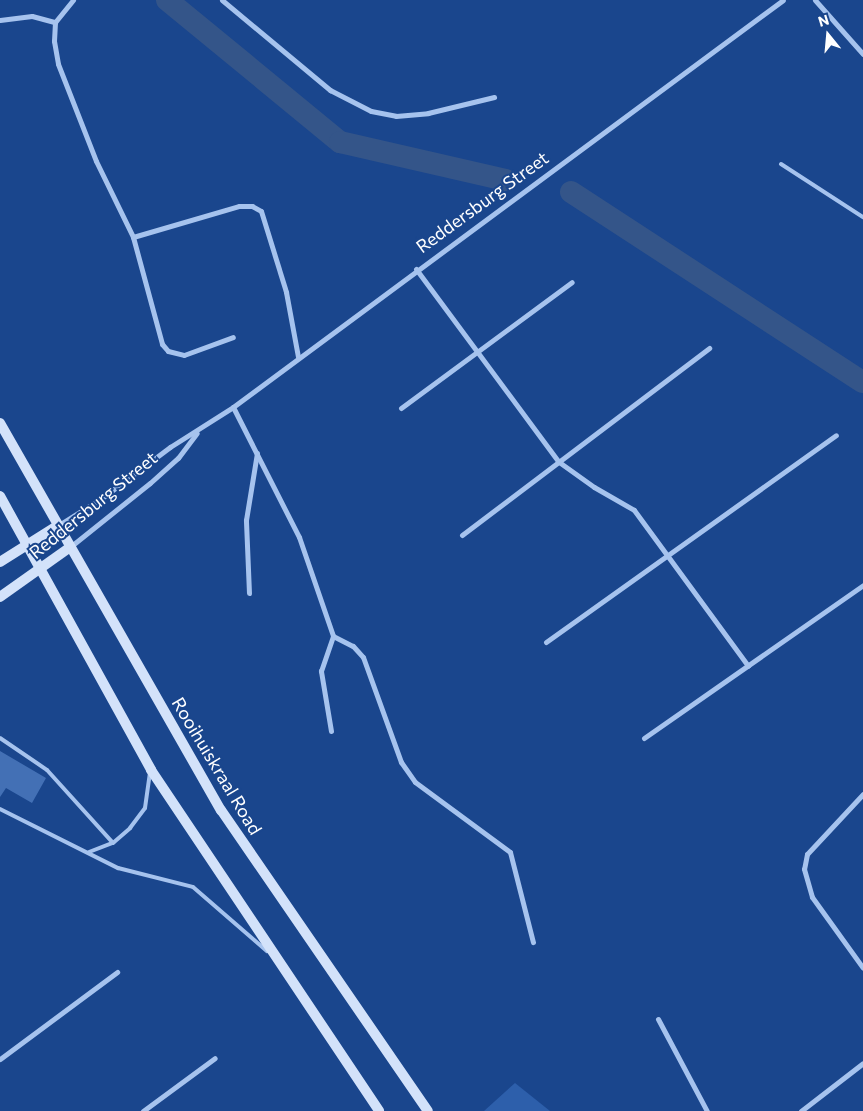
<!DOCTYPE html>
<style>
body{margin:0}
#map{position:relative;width:863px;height:1111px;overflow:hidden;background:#1a468d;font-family:Commissioner,sans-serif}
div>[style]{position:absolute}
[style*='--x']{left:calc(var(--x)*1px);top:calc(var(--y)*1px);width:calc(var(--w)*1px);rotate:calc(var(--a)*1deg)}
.green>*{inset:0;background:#2d5fab}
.canal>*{height:22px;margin:-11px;padding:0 11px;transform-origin:11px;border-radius:11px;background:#345589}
.building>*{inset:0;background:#4370b5}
.lane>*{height:4px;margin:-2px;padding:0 2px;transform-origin:2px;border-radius:2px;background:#a6c3ee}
.street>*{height:5px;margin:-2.5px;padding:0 2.5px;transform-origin:2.5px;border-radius:2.5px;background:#a6c3ee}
.secondary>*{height:10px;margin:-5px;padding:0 5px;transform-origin:5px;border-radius:5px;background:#d3e2fa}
span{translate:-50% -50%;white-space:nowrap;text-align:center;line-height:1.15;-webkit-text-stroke:4px #1a468d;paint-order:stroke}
.street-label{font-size:18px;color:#fff}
.north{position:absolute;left:803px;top:10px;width:50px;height:50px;-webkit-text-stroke:4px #1a468d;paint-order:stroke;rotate:343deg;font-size:14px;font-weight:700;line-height:20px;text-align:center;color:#fff}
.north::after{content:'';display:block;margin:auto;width:18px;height:22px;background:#fff;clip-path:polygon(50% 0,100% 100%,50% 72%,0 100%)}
</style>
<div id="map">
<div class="green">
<i style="clip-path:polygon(515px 1083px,550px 1111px,484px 1111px)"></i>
</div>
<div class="canal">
<i style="--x:167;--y:0;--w:224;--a:39.4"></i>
<i style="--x:340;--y:142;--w:170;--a:12.9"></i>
<i style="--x:571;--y:192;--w:348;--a:33.1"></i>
</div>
<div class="building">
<i style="clip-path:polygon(0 751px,46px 778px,32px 803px,6px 788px,0 797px)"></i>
</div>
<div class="lane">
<i style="--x:781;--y:164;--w:98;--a:32.9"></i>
<i style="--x:0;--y:738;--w:57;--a:34.2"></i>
<i style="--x:47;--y:770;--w:98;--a:47.9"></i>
<i style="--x:0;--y:809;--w:132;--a:26.6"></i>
<i style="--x:118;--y:868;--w:77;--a:14.2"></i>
<i style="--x:193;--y:887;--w:98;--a:40.9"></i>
<i style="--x:89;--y:852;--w:26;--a:-21"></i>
<i style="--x:113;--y:843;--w:23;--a:-41"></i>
<i style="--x:130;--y:828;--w:25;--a:-53"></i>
<i style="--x:145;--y:808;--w:34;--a:-82"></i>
</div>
<div class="street">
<i style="--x:73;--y:0;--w:28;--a:129"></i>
<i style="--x:55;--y:22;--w:19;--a:93"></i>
<i style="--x:54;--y:41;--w:23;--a:80"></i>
<i style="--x:58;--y:64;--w:104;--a:68.6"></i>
<i style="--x:96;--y:161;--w:85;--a:64"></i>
<i style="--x:133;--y:237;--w:111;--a:74.8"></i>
<i style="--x:162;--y:344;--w:9;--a:49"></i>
<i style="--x:168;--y:351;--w:16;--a:14"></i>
<i style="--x:184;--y:355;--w:52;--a:-20.2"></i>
<i style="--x:222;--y:0;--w:141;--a:39.8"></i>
<i style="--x:330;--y:90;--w:46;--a:27.1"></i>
<i style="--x:371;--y:111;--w:25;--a:11"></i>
<i style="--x:396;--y:116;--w:32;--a:-5"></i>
<i style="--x:428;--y:113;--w:68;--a:-13.6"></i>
<i style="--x:815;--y:0;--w:72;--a:48.4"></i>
<i style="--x:0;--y:20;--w:32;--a:-7"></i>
<i style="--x:32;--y:16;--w:24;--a:15"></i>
<i style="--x:133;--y:237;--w:110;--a:-16.3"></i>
<i style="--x:239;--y:206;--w:13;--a:0"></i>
<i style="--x:252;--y:206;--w:10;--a:29"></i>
<i style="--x:261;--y:211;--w:85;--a:72.8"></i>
<i style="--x:286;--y:292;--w:66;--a:79.5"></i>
<i style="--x:416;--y:269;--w:240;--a:53.5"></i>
<i style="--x:559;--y:462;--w:43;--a:35.5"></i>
<i style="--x:594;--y:487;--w:46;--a:29.9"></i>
<i style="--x:634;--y:510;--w:193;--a:53.8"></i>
<i style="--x:233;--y:407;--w:146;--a:63.1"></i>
<i style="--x:299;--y:537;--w:105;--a:71"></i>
<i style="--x:333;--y:636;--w:22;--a:27"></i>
<i style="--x:353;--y:646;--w:15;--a:48"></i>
<i style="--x:363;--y:657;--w:112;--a:70.1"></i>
<i style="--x:401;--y:762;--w:24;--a:55"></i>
<i style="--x:415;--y:782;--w:118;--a:36.4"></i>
<i style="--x:510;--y:852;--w:93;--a:75.7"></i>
<i style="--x:401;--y:408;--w:212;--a:-36.4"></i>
<i style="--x:57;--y:526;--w:53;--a:-31.9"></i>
<i style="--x:102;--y:498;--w:85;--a:-36.9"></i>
<i style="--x:170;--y:447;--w:75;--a:-32.4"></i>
<i style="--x:233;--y:407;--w:684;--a:-36.5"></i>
<i style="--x:462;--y:535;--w:310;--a:-37.1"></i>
<i style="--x:70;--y:547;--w:102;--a:-38.7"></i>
<i style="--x:150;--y:483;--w:38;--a:-42"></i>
<i style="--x:178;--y:458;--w:31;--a:-53"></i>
<i style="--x:249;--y:593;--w:73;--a:-92.4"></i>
<i style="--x:246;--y:520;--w:68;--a:-80.7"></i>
<i style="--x:546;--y:642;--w:356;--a:-35.5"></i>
<i style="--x:331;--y:731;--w:61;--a:-99.5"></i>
<i style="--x:321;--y:671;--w:37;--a:-71"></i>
<i style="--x:644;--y:738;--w:267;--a:-34.9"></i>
<i style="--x:863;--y:794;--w:82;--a:133"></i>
<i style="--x:807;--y:854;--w:15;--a:101"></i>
<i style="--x:804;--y:869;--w:29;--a:74"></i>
<i style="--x:812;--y:897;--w:87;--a:54.3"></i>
<i style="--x:658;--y:1019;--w:104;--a:62"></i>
<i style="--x:0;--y:1059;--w:146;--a:-36.6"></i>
<i style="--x:143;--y:1111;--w:89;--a:-36.4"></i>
<i style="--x:801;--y:1111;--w:78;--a:-37.7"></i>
</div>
<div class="secondary">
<i style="--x:0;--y:423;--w:446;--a:60.3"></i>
<i style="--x:221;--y:810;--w:365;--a:55.5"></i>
<i style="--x:0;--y:496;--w:313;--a:61.1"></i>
<i style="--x:151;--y:770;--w:410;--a:56.2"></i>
<i style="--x:0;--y:562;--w:67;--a:-32.3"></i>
<i style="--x:0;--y:597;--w:85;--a:-35.4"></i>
</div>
<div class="street-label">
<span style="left:482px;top:202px;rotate:-36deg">Reddersburg Street</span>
<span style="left:93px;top:505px;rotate:-39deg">Reddersburg Street</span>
<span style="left:217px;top:766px;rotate:59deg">Rooihuiskraal Road</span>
</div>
<div class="north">N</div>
</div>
